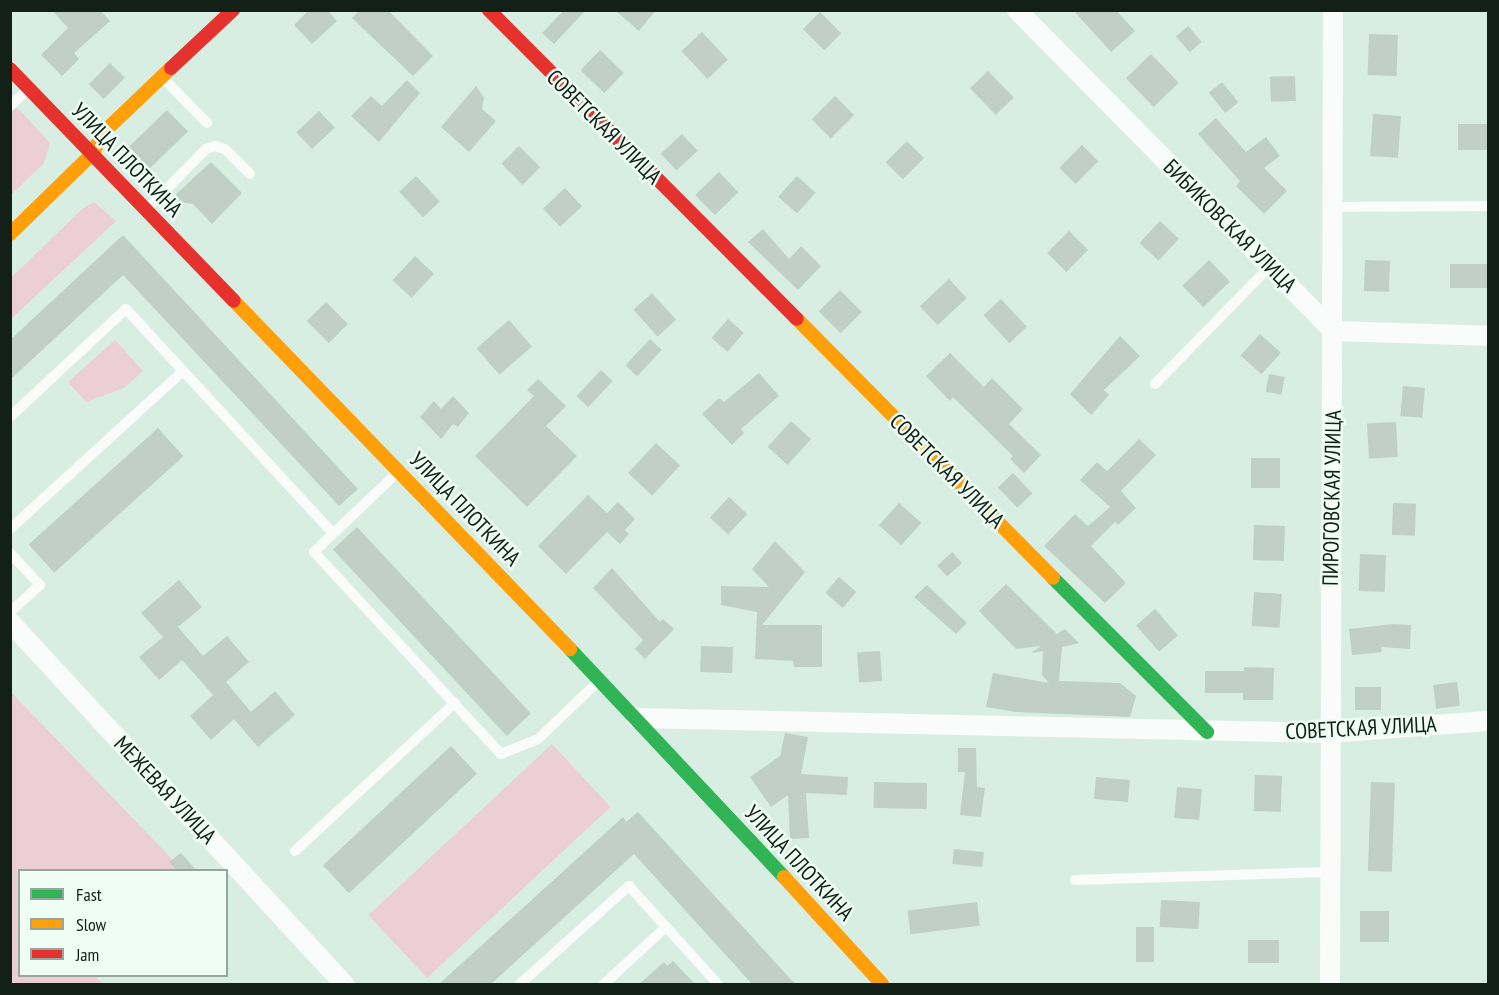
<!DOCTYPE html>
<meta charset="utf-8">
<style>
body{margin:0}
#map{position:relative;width:1499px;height:995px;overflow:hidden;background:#d9eee2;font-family:"PT Sans Narrow",sans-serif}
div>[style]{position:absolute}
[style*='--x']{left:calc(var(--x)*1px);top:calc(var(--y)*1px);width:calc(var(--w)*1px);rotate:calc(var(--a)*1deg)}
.green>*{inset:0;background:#ebced6;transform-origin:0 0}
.building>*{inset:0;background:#c0d0c7;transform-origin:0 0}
.lane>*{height:10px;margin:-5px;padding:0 5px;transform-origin:5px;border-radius:5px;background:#f9fcfb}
.street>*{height:20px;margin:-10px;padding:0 10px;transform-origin:10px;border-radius:10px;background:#f9fcfb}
.fast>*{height:14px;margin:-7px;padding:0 7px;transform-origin:7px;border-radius:7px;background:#30b455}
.slow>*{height:14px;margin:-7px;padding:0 7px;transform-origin:7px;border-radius:7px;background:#ff9f0a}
.jam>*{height:14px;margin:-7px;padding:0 7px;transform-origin:7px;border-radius:7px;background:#e5322d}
span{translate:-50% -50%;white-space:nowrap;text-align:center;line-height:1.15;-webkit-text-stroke:5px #eefef5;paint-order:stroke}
.street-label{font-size:22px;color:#122018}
.frame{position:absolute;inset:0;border:12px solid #122018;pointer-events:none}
.legend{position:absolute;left:18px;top:869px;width:210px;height:108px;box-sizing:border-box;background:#eefef5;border:2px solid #96a59d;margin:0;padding:8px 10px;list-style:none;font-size:18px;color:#122018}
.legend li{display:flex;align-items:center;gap:12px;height:30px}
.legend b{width:30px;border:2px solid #96a59d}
</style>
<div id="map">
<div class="green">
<i style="clip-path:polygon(17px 107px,50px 143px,44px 163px,11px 195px,11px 113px)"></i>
<i style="clip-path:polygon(94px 202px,116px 221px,11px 319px,11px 278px,82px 209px)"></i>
<i style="clip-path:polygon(115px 340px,143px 371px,124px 388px,86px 402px,68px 382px)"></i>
<i style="clip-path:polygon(10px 691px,173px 860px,170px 863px,176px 870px,20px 870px,20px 976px,94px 976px,103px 984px,11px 984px)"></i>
<i style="left:552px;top:744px;width:86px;height:251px;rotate:47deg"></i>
</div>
<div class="building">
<i style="clip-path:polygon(52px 10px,100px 10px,110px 21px,74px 53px,79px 59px,62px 76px,41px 55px,68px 28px)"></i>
<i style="clip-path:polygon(309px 10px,327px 10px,337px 21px,312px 44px,294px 25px)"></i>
<i style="clip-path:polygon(360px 10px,388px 10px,433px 56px,413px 76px,352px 18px)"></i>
<i style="clip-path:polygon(564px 10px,586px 10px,554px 44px,542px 33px)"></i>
<i style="clip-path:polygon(615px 10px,656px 10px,639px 31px)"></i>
<i style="clip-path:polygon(1073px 10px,1116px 10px,1135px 31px,1111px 52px)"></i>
<i style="left:820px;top:12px;width:30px;height:24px;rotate:45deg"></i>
<i style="left:1188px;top:26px;width:21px;height:16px;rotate:49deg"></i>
<i style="left:702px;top:32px;width:38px;height:28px;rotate:47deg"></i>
<i style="left:1369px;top:34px;width:29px;height:41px;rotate:2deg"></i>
<i style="left:600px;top:50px;width:33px;height:28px;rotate:44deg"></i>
<i style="left:1151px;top:54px;width:40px;height:35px;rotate:46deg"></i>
<i style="left:110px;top:63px;width:21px;height:30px;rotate:45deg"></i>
<i style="left:988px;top:71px;width:37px;height:25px;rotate:46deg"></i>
<i style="left:1295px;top:76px;width:25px;height:25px;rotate:88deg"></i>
<i style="clip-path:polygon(407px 80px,420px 93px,379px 142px,351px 116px,371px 96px,382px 106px)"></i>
<i style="left:1222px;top:82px;width:26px;height:17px;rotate:51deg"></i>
<i style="clip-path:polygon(476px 86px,484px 98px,482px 109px,496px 121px,469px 152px,441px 127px)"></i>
<i style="left:835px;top:96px;width:27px;height:33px;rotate:45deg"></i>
<i style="left:167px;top:110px;width:30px;height:57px;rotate:46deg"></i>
<i style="left:319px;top:111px;width:23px;height:31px;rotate:47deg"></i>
<i style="left:1373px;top:114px;width:28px;height:42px;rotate:4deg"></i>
<i style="clip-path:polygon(1216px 118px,1246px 152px,1266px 137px,1280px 156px,1264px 168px,1287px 191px,1264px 214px,1236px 186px,1240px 181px,1198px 134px)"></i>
<i style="left:1488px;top:124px;width:26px;height:30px;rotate:90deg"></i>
<i style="left:682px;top:134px;width:23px;height:29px;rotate:47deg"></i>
<i style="left:907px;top:141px;width:24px;height:30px;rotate:45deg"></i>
<i style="left:1082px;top:145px;width:23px;height:32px;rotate:45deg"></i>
<i style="left:519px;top:146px;width:30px;height:25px;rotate:45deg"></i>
<i style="clip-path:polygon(211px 162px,242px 193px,212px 224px,193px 204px,180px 202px,175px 195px)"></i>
<i style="left:719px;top:172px;width:28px;height:33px;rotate:46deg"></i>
<i style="left:416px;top:176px;width:35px;height:23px;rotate:47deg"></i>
<i style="left:797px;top:176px;width:25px;height:28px;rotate:42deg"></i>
<i style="left:565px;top:188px;width:25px;height:30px;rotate:47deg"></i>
<i style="left:1160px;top:221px;width:26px;height:30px;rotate:43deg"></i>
<i style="clip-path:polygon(763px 229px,789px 259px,801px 246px,821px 266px,798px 290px,748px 242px)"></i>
<i style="left:1069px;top:231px;width:27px;height:31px;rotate:45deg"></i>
<i style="clip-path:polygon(123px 235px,358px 489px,339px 506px,123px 275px,10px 380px,10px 340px)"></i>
<i style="left:415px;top:256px;width:26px;height:33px;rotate:43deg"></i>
<i style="left:1209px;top:260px;width:30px;height:37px;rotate:46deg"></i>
<i style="left:1365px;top:260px;width:25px;height:31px;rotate:2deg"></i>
<i style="left:1450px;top:264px;width:38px;height:24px"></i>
<i style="left:949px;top:279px;width:26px;height:40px;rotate:47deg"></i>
<i style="left:840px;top:290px;width:31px;height:30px;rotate:45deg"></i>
<i style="left:652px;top:293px;width:36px;height:25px;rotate:48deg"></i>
<i style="left:1001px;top:299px;width:38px;height:24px;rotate:47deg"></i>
<i style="left:326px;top:302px;width:31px;height:27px;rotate:45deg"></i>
<i style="left:728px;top:319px;width:21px;height:25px;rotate:41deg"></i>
<i style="left:509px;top:320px;width:35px;height:43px;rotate:49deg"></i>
<i style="left:1260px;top:334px;width:28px;height:29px;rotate:42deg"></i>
<i style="clip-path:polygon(1120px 336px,1140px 356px,1104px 390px,1109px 395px,1091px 415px,1070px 394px)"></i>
<i style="left:650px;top:339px;width:16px;height:36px;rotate:43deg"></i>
<i style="clip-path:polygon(950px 353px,984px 387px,992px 378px,1023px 409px,1009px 424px,1041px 455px,1024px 473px,1010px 459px,1013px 456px,953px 397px,950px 401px,926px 376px)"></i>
<i style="left:601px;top:370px;width:16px;height:36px;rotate:43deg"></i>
<i style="clip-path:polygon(759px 373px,779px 396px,741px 429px,744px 433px,732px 445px,702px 414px,719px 398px,724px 402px)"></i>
<i style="left:1269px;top:374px;width:16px;height:18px;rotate:11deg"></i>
<i style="clip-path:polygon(538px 379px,566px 406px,546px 426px,577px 456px,527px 507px,475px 456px,534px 396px,527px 390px)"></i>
<i style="left:1403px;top:386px;width:22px;height:30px;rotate:5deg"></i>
<i style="clip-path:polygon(453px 396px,469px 413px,458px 427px,453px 424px,441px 439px,420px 417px,434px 401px,441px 409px)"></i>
<i style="left:791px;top:421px;width:27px;height:35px;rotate:42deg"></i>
<i style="left:1396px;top:422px;width:35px;height:29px;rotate:87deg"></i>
<i style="left:158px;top:428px;width:38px;height:174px;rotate:48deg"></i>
<i style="clip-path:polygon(1139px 439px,1156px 455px,1121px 491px,1136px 508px,1118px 525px,1115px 522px,1091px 546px,1126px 583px,1105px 603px,1044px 546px,1075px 514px,1088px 526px,1110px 507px,1080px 480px,1097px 462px,1107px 471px)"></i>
<i style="left:656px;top:443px;width:33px;height:41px;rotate:43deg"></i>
<i style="left:1280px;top:458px;width:30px;height:29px;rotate:90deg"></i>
<i style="left:1013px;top:473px;width:28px;height:21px;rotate:46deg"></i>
<i style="clip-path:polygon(588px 495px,607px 513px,618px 502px,635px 519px,625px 530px,629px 534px,620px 544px,607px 532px,566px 574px,538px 546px)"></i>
<i style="left:729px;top:497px;width:25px;height:28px;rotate:43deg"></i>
<i style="left:899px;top:503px;width:30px;height:30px;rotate:42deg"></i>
<i style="left:1393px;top:503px;width:23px;height:32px;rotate:2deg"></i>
<i style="left:1254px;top:525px;width:31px;height:35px;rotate:2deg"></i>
<i style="left:357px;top:527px;width:255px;height:33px;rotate:47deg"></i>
<i style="clip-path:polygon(775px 541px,805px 572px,762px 625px,822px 625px,822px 667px,794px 667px,793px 661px,755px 659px,757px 612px,721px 605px,721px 586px,769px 587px,752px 569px)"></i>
<i style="left:952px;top:552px;width:15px;height:20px;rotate:48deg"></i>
<i style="left:1360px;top:554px;width:26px;height:37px;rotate:2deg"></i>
<i style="clip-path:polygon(612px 568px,660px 622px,663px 619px,674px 629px,645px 659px,635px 649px,643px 640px,593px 588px)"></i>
<i style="left:839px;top:577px;width:23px;height:21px;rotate:41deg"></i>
<i style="clip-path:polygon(179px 580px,202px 607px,178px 627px,203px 656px,227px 636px,249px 662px,226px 682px,251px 712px,275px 691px,295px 715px,258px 747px,234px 719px,211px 740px,190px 716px,213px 695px,182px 660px,159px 680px,139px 657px,163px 637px,141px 613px)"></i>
<i style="clip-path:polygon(1006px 584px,1057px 634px,1065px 629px,1079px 643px,1062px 647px,1059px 681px,1120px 683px,1136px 696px,1130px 717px,1016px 712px,986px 707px,993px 673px,1049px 683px,1042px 675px,1043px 651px,1031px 653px,1041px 646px,1016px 649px,979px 611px)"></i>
<i style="clip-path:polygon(927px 585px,967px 623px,956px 634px,914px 597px)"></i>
<i style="left:1254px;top:592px;width:28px;height:34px;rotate:4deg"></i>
<i style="left:1155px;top:609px;width:35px;height:25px;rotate:49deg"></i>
<i style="clip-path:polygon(1394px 624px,1411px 625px,1410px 649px,1381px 647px,1382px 652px,1352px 655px,1349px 629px)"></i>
<i style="left:701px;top:646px;width:32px;height:26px;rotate:2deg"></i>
<i style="left:880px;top:651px;width:30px;height:23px;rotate:86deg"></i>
<i style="clip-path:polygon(1244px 667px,1274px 668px,1273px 700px,1243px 700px,1243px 693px,1205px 693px,1205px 671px,1244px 671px)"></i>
<i style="left:1457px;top:682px;width:24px;height:24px;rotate:83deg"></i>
<i style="left:1355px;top:687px;width:26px;height:23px"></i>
<i style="clip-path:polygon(785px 733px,808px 737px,801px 774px,848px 777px,847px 795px,806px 793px,809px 838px,790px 839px,788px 795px,771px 807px,750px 777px,780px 756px)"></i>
<i style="left:451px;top:746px;width:38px;height:175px;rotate:47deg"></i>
<i style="clip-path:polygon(958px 748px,976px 748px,977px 787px,985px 788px,981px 817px,960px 815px,965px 772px,958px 772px)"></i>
<i style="left:1255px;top:775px;width:27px;height:36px;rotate:2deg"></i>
<i style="left:1096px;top:777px;width:34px;height:22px;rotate:5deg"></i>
<i style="left:874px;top:782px;width:53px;height:26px;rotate:1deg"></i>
<i style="left:1371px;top:782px;width:24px;height:89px;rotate:2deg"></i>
<i style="left:1177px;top:787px;width:25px;height:31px;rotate:5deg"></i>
<i style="clip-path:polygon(638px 812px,795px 984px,752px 984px,634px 854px,491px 984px,439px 984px,623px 817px,626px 822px)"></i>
<i style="left:954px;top:849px;width:30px;height:15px;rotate:6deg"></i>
<i style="clip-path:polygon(181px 853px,196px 870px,176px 870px,169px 862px)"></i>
<i style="left:1161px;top:900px;width:39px;height:27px;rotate:3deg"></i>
<i style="left:977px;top:902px;width:24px;height:70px;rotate:83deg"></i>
<i style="left:1360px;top:911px;width:29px;height:31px"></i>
<i style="left:1136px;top:927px;width:18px;height:35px"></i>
<i style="left:1279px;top:940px;width:23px;height:31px;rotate:90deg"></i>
<i style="clip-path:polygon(673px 961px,695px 984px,639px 984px,664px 962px,667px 966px)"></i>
</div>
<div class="lane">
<i style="--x:163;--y:78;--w:63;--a:45.6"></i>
<i style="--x:10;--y:106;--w:25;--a:-43"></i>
<i style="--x:1331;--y:207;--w:157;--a:-0.4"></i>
<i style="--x:146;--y:210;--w:86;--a:-45.5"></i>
<i style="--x:206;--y:149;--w:9;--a:-18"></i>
<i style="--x:215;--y:146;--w:10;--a:17"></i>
<i style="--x:225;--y:149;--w:35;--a:45"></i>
<i style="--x:1155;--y:384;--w:165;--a:-45.7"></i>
<i style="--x:10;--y:417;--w:158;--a:-43"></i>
<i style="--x:126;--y:309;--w:305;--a:47.3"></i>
<i style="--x:399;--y:471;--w:117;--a:136.4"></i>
<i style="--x:314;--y:552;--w:275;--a:47.2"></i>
<i style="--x:501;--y:754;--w:40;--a:-22"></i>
<i style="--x:538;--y:739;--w:86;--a:-43.6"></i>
<i style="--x:10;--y:529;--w:234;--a:-42.4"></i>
<i style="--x:10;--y:553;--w:44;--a:46.8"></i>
<i style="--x:40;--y:585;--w:40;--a:138"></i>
<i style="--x:295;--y:851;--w:218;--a:-42.8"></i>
<i style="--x:1075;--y:880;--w:253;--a:-1.8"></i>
<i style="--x:520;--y:984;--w:147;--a:-42"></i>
<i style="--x:629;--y:886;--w:132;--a:47.8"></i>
<i style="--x:604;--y:984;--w:84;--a:-42.6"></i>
</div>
<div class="street">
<i style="--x:1017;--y:10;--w:450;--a:45.4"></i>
<i style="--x:1333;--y:331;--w:155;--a:1.8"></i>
<i style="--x:10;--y:622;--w:493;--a:47.3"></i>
<i style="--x:637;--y:718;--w:692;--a:1.24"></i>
<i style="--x:1329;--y:733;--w:159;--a:-4.3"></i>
<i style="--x:1330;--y:984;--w:974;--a:-89.82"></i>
</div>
<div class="fast">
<i style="--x:1053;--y:578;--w:218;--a:45"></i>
<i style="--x:570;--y:649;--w:313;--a:46.8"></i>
</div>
<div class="slow">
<i style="--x:10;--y:234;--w:115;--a:-44.3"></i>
<i style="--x:92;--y:154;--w:26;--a:-61"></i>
<i style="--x:105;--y:131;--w:91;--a:-43.7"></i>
<i style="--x:234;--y:301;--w:484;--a:46"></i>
<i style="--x:797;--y:319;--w:364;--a:45.3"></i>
<i style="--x:784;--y:877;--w:145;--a:47.5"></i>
</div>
<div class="jam">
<i style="--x:489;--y:10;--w:436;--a:45.1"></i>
<i style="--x:171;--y:68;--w:85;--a:-43.1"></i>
<i style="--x:10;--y:69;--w:322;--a:46"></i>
</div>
<div class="street-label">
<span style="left:604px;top:127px;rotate:45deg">СОВЕТСКАЯ УЛИЦА</span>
<span style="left:127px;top:160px;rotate:46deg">УЛИЦА ПЛОТКИНА</span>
<span style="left:1230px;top:226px;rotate:45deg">БИБИКОВСКАЯ УЛИЦА</span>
<span style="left:947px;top:471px;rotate:45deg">СОВЕТСКАЯ УЛИЦА</span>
<span style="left:1332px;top:498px;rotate:-89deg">ПИРОГОВСКАЯ УЛИЦА</span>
<span style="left:465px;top:509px;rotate:46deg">УЛИЦА ПЛОТКИНА</span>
<span style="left:1361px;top:728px;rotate:-3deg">СОВЕТСКАЯ УЛИЦА</span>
<span style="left:165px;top:790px;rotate:47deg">МЕЖЕВАЯ УЛИЦА</span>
<span style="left:799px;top:863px;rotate:47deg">УЛИЦА ПЛОТКИНА</span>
</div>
<div class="frame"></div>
<ul class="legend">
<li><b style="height:8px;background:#30b455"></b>Fast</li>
<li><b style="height:8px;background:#ff9f0a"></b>Slow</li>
<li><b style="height:8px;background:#e5322d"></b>Jam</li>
</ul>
</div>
